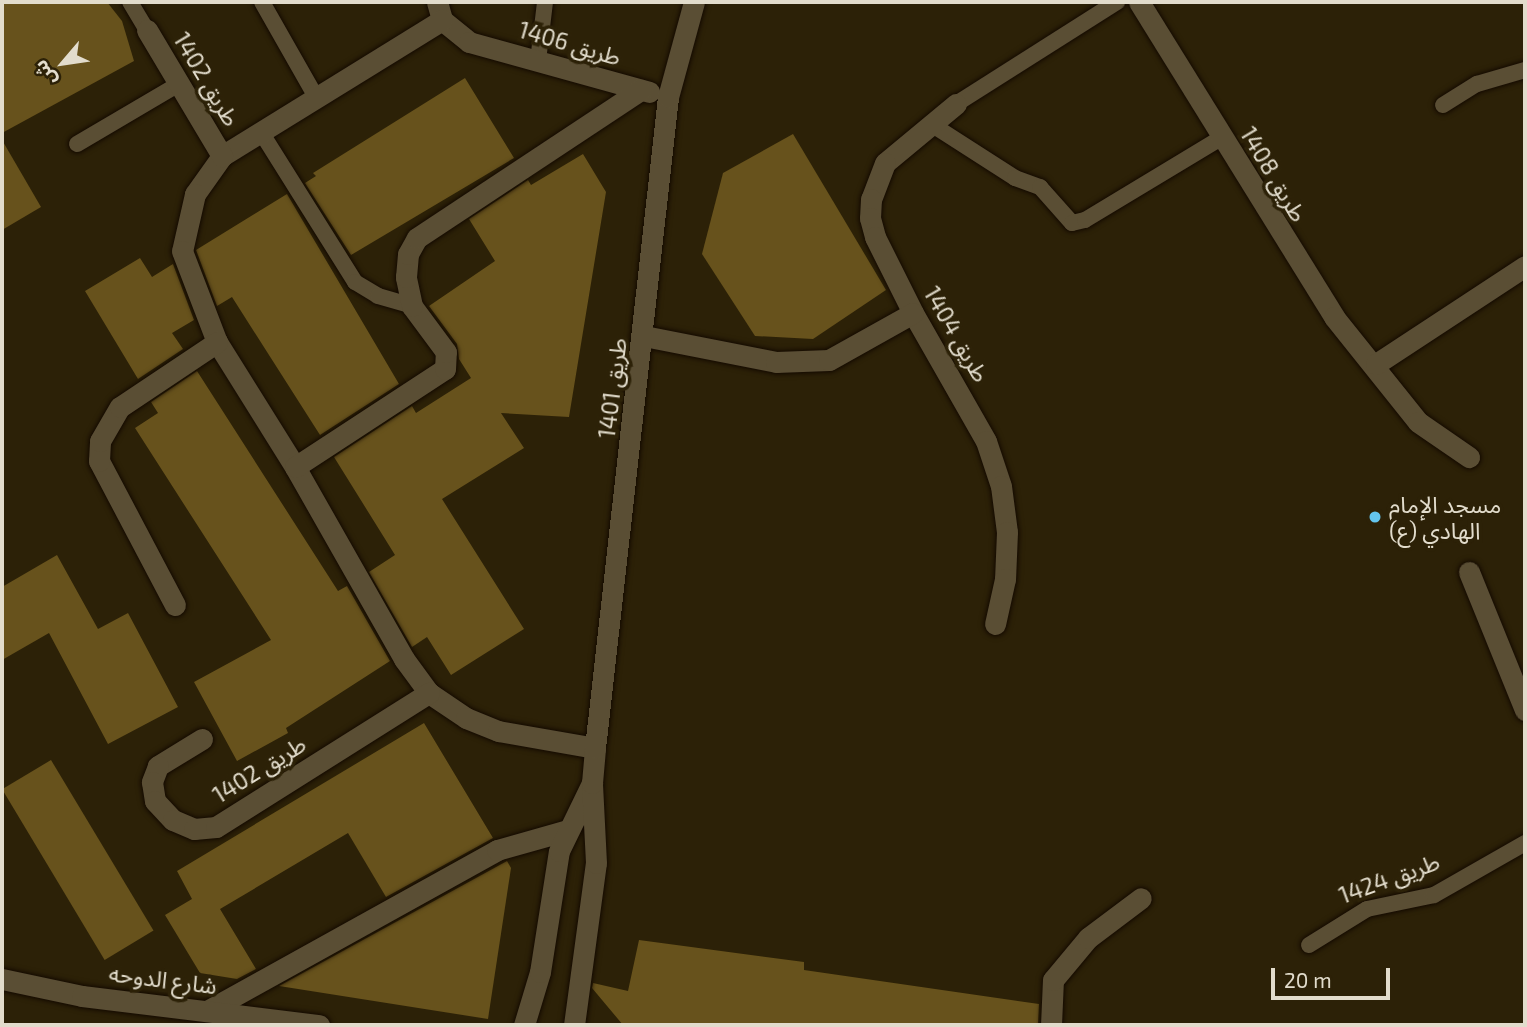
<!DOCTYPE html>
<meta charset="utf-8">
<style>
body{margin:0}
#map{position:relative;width:1527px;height:1027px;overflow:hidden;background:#2c2107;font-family:"Exo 2","Noto Sans Arabic",sans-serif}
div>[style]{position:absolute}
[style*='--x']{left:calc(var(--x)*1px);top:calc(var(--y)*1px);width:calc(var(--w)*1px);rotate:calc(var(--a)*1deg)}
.building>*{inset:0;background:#67521c;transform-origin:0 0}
.roads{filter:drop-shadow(0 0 2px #140a00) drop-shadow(0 0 2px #140a00)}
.service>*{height:16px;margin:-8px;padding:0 8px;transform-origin:8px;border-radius:8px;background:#5a4e34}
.minor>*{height:21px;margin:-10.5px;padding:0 10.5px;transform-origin:10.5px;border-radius:10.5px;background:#5a4e34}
.tertiary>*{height:21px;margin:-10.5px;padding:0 10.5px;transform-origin:10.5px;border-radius:10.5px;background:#5a4e34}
.dots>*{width:19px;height:19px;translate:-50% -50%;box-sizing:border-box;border:4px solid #2c2107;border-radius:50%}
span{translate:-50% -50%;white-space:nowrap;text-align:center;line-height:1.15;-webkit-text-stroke:7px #2c2107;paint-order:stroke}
.street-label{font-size:23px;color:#e2dccc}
.poi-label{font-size:23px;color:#e2dccc}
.left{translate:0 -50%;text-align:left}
.frame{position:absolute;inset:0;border:4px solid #e2dccc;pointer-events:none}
.north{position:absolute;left:28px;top:28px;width:70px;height:70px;-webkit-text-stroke:5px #2c2107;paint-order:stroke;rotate:241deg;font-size:19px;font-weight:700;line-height:28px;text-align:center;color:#e2dccc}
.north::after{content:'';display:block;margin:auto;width:24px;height:32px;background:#e2dccc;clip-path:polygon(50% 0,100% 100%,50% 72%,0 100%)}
.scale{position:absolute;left:1271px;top:968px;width:119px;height:32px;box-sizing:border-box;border:4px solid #e2dccc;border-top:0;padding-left:9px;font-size:21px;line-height:24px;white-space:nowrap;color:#e2dccc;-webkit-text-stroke:5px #2c2107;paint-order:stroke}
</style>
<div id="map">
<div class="building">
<i style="clip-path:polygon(2px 2px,107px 2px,122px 21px,134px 61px,2px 133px)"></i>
<i style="clip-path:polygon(465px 78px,514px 158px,351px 255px,305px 183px,316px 176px,313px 173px)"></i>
<i style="clip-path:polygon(793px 134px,886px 290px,813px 339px,755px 336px,702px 254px,723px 173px)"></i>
<i style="clip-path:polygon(2px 140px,41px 207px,2px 230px)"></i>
<i style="clip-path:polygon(583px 154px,606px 192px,569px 417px,501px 413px,524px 448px,442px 499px,524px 629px,451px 675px,427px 637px,412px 647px,369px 572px,395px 555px,334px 457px,412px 406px,416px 413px,471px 378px,459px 359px,457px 344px,429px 306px,495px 261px,469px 219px,528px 180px,531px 185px)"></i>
<i style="clip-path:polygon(287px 194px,399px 384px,320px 435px,232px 297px,217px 306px,196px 250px)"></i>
<i style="clip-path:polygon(140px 258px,152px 277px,173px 264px,194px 320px,172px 333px,183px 349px,138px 379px,85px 291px)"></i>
<i style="clip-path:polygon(197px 371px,338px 591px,347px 586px,390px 661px,286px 728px,288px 733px,237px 761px,194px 682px,271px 640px,135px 428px,158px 413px,151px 402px)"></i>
<i style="clip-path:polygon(57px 555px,98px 629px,128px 613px,178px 707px,108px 744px,49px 633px,2px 660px,2px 587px)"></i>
<i style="clip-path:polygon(424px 723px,493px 838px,386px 897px,348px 833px,220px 909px,256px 969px,237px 979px,200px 973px,165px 915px,192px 899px,177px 871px)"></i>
<i style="left:51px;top:760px;width:199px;height:57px;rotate:59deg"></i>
<i style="clip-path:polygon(507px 861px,511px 868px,488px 1019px,279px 986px)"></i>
<i style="clip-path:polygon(639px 940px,804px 962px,804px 970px,1039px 1004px,1038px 1025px,623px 1025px,592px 988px,593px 983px,628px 991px)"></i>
</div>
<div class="roads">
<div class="service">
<i style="--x:130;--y:2;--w:33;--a:59"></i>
<i style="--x:262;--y:2;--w:109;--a:60.4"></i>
<i style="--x:538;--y:61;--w:59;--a:-83.2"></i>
<i style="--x:956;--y:104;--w:191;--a:-32.4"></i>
<i style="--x:1443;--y:105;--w:40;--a:-32"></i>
<i style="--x:1477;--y:84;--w:50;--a:-16.3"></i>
<i style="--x:931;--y:124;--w:100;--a:32.7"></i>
<i style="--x:1015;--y:178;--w:27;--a:20"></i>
<i style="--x:1040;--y:187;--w:48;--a:48.4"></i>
<i style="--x:1072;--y:223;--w:13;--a:-13"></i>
<i style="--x:1085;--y:220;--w:159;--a:-31.1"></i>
<i style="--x:261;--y:132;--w:177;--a:57.9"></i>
<i style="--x:355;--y:282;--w:27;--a:31"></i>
<i style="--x:378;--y:296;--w:35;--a:16"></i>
<i style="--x:77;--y:144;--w:118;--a:-30.5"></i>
<i style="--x:1309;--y:945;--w:68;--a:-31.8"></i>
<i style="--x:1367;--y:909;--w:68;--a:-11.8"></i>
<i style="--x:1434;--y:895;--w:105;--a:-29.7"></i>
</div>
<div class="minor">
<i style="--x:437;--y:2;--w:19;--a:74"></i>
<i style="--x:442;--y:20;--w:35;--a:39"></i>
<i style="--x:469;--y:42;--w:187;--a:15.5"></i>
<i style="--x:1139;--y:2;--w:370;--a:58.2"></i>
<i style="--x:1334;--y:317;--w:134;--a:51.3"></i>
<i style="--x:1418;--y:422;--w:62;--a:34.5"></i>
<i style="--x:442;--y:20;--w:259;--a:148.3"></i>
<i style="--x:222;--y:156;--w:47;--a:125.4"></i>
<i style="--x:195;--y:194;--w:58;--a:102.8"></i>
<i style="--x:182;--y:251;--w:97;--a:69"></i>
<i style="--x:217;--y:342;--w:147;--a:58"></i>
<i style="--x:295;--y:467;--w:221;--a:60.4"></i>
<i style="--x:404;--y:659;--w:42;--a:53.7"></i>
<i style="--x:429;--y:693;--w:45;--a:34"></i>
<i style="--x:466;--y:718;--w:35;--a:22"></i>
<i style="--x:498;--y:731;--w:98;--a:9.9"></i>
<i style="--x:147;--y:30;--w:147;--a:59.2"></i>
<i style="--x:956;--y:104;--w:92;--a:140.3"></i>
<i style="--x:885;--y:163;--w:39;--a:111"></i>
<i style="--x:871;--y:199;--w:19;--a:93"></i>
<i style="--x:870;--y:218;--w:20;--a:75"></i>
<i style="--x:875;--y:237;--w:85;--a:63.4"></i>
<i style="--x:913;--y:313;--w:147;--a:60.3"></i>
<i style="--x:986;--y:441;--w:47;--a:71.6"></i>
<i style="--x:1001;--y:486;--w:46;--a:82.6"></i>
<i style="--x:1007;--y:532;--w:47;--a:92.4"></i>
<i style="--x:1005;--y:579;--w:46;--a:102.5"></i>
<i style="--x:644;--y:336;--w:135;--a:11.1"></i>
<i style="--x:776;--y:362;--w:53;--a:-2.2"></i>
<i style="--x:829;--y:360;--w:96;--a:-29.2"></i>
<i style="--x:1376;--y:364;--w:178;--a:-33.3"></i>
<i style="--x:295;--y:467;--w:179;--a:-33.2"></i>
<i style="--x:445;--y:369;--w:17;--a:-87"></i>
<i style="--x:446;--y:352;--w:57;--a:-126.5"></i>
<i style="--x:412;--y:306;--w:30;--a:-102"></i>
<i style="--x:406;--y:277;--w:23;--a:-85"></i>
<i style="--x:408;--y:254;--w:18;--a:-61"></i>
<i style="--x:417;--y:238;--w:268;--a:-33.5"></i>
<i style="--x:1469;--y:572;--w:149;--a:67.9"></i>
<i style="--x:175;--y:605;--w:163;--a:-117.8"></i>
<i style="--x:99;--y:461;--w:20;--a:-87"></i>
<i style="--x:100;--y:441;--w:39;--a:-60"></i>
<i style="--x:120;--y:407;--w:117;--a:-33.8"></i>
<i style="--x:202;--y:739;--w:52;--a:148.5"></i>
<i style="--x:158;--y:766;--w:17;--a:111"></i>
<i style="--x:152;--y:782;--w:19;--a:81"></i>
<i style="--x:155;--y:801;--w:26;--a:47"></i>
<i style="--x:173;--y:820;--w:23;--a:23"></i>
<i style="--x:194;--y:829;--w:22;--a:-5"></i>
<i style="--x:216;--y:827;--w:252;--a:-32.2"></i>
<i style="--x:207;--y:1011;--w:332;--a:-29"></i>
<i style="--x:497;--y:850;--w:74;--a:-15.7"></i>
<i style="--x:524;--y:1025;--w:55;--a:-73.2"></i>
<i style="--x:540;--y:972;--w:122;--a:-81.1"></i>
<i style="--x:559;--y:851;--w:76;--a:-64.1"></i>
<i style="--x:574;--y:1025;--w:163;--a:-82.3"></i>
<i style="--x:596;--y:863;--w:80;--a:-92.9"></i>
<i style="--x:592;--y:783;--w:35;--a:-85"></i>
<i style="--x:595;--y:748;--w:655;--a:-83.6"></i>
<i style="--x:668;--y:97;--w:98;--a:-74.7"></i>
<i style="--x:1051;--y:1025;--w:45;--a:-87.5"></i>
<i style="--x:1053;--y:980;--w:55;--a:-50.2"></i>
<i style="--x:1088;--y:938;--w:66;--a:-37"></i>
</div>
<div class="tertiary">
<i style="--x:2;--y:979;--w:82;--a:12"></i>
<i style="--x:82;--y:996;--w:239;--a:7"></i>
</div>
</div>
<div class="dots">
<i style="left:1375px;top:517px;background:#64c5ee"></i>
</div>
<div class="street-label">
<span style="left:570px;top:43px;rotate:16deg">طريق 1406</span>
<span style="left:207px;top:79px;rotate:59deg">طريق 1402</span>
<span style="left:1274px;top:174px;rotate:59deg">طريق 1408</span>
<span style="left:957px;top:334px;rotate:60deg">طريق 1404</span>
<span style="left:612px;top:388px;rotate:-83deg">طريق 1401</span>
<span style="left:259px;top:769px;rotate:-32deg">طريق 1402</span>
<span style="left:1389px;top:878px;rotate:-20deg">طريق 1424</span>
<span style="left:163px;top:979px;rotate:7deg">شارع الدوحه</span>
</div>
<div class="poi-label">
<span class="left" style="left:1389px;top:517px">مسجد الإمام<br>الهادي (ع)</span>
</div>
<div class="frame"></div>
<div class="north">ش</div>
<div class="scale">20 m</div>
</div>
